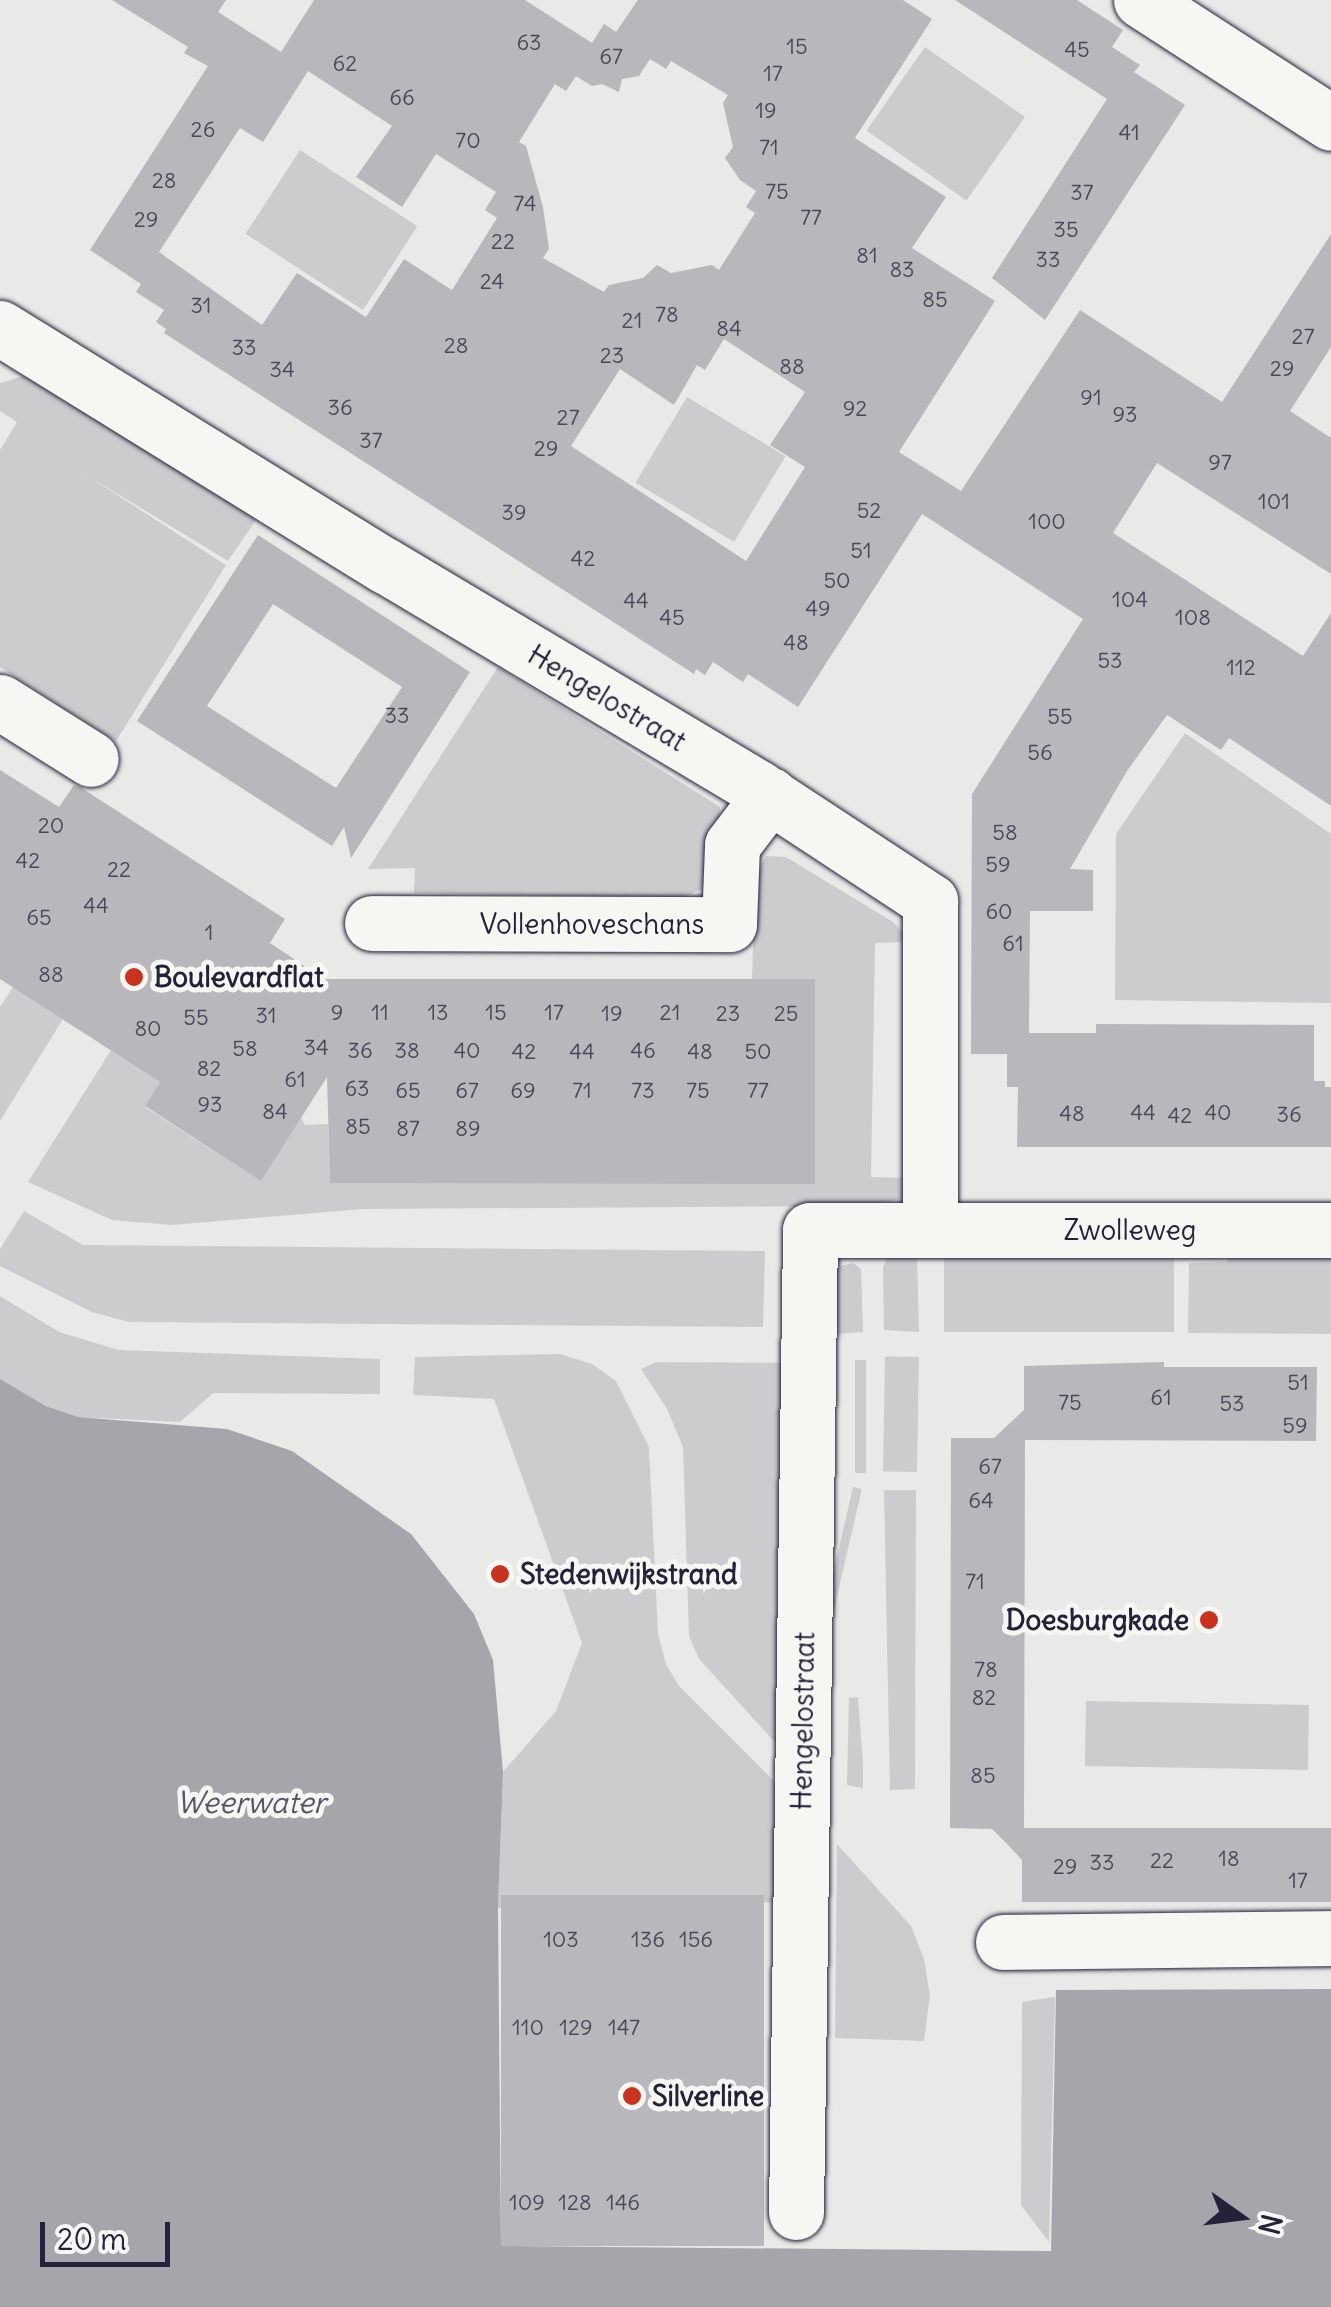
<!DOCTYPE html>
<style>
body{margin:0}
#map{position:relative;width:1331px;height:2307px;overflow:hidden;background:#e9e9e7;font-family:Delius,sans-serif}
div>[style]{position:absolute}
[style*='--x']{left:calc(var(--x)*1px);top:calc(var(--y)*1px);width:calc(var(--w)*1px);rotate:calc(var(--a)*1deg)}
.green>*{inset:0;background:#ccccce;transform-origin:0 0}
.water>*{inset:0;background:#a5a5ac}
.building>*{inset:0;background:#b8b8bc;transform-origin:0 0}
.roads{filter:drop-shadow(0 0 2px #22223b) drop-shadow(0 0 2px #22223b)}
.minor>*{height:55px;margin:-27.5px;padding:0 27.5px;transform-origin:27.5px;border-radius:27.5px;background:#f6f6f2}
.dots>*{width:28px;height:28px;translate:-50% -50%;box-sizing:border-box;border:5px solid #f6f6f2;border-radius:50%}
span{translate:-50% -50%;white-space:nowrap;text-align:center;line-height:1.15;-webkit-text-stroke:10px #f6f6f2;paint-order:stroke}
.number-label{font-size:22px;color:#48485b}
.number-label span{-webkit-text-stroke-width:0}
.street-label{font-size:28px;color:#22223b}
.poi-label{font-size:28px;color:#22223b;font-weight:700}
.left{translate:0 -50%;text-align:left}
.right{translate:-100% -50%;text-align:right}
.water-label{font-size:30px;color:#565668;font-style:italic}
.north{position:absolute;left:1191px;top:2167px;width:100px;height:100px;-webkit-text-stroke:8px #f6f6f2;paint-order:stroke;rotate:104deg;font-size:28px;font-weight:700;line-height:40px;text-align:center;color:#22223b}
.north::after{content:'';display:block;margin:auto;width:35px;height:45px;background:#22223b;clip-path:polygon(50% 0,100% 100%,50% 72%,0 100%)}
.scale{position:absolute;left:40px;top:2222px;width:130px;height:45px;box-sizing:border-box;border:5px solid #22223b;border-top:0;padding-left:12px;font-size:30px;line-height:35px;white-space:nowrap;color:#22223b;-webkit-text-stroke:8px #f6f6f2;paint-order:stroke}
</style>
<div id="map">
<div class="green">
<i style="left:925px;top:47px;width:122px;height:102px;rotate:35deg"></i>
<i style="left:300px;top:150px;width:140px;height:100px;rotate:33deg"></i>
<i style="clip-path:polygon(37px 372px,258px 517px,228px 561px,83px 473px,226px 565px,116px 741px,0 667px,0 450px,17px 422px,0 411px,0 383px)"></i>
<i style="left:687px;top:397px;width:115px;height:100px;rotate:31deg"></i>
<i style="clip-path:polygon(498px 667px,720px 807px,714px 884px,681px 898px,414px 893px,415px 868px,368px 869px)"></i>
<i style="clip-path:polygon(1185px 733px,1331px 834px,1331px 1003px,1115px 1000px,1116px 834px)"></i>
<i style="clip-path:polygon(766px 856px,786px 857px,893px 922px,913px 942px,875px 943px,871px 1177px,911px 1178px,910px 1197px,863px 1206px,363px 1209px,171px 1225px,112px 1220px,28px 1182px,111px 1050px,160px 1082px,145px 1107px,260px 1180px,301px 1118px,305px 1125px,328px 1124px,330px 1183px,814px 979px,752px 979px,755px 879px)"></i>
<i style="clip-path:polygon(13px 987px,63px 1019px,0 1121px,0 1007px)"></i>
<i style="clip-path:polygon(24px 1211px,83px 1245px,765px 1251px,763px 1327px,129px 1322px,92px 1312px,0 1266px,0 1249px)"></i>
<i style="left:944px;top:1248px;width:230px;height:84px"></i>
<i style="clip-path:polygon(1228px 1250px,1331px 1259px,1331px 1334px,1188px 1333px,1189px 1263px,1227px 1262px)"></i>
<i style="clip-path:polygon(890px 1253px,917px 1254px,919px 1332px,884px 1330px,883px 1267px)"></i>
<i style="clip-path:polygon(853px 1263px,861px 1269px,863px 1332px,825px 1335px,822px 1294px,841px 1266px)"></i>
<i style="clip-path:polygon(0 1296px,59px 1332px,119px 1350px,380px 1359px,380px 1394px,213px 1393px,180px 1422px,78px 1417px,46px 1406px,0 1379px)"></i>
<i style="clip-path:polygon(560px 1354px,592px 1364px,616px 1381px,649px 1447px,658px 1634px,666px 1664px,679px 1686px,791px 1798px,791px 1902px,498px 1908px,503px 1772px,556px 1711px,582px 1643px,494px 1399px,413px 1395px,415px 1357px)"></i>
<i style="left:919px;top:1357px;width:115px;height:34px;rotate:91deg"></i>
<i style="left:855px;top:1360px;width:11px;height:113px"></i>
<i style="clip-path:polygon(656px 1362px,796px 1363px,793px 1762px,699px 1659px,689px 1636px,683px 1447px,667px 1409px,641px 1369px)"></i>
<i style="left:853px;top:1487px;width:9px;height:196px;rotate:13deg"></i>
<i style="clip-path:polygon(884px 1490px,916px 1490px,915px 1789px,890px 1790px)"></i>
<i style="clip-path:polygon(858px 1697px,863px 1763px,863px 1788px,847px 1785px,849px 1698px)"></i>
<i style="left:1086px;top:1701px;width:223px;height:65px;rotate:1deg"></i>
<i style="clip-path:polygon(837px 1844px,911px 1926px,924px 1959px,930px 1995px,924px 2041px,835px 2038px)"></i>
<i style="clip-path:polygon(1055px 1997px,1049px 2242px,1021px 2205px,1022px 2002px)"></i>
</div>
<div class="water">
<i style="clip-path:polygon(0 1379px,46px 1406px,78px 1417px,227px 1429px,292px 1451px,411px 1534px,474px 1614px,493px 1660px,503px 1772px,498px 1908px,501px 2246px,1051px 2251px,1056px 1990px,1331px 1989px,1331px 2307px,0 2307px)"></i>
</div>
<div class="building">
<i style="clip-path:polygon(evenodd,112px 0,226px 0,218px 12px,281px 52px,314px 0,525px 0,592px 43px,604px 24px,616px 32px,638px 0,903px 0,932px 19px,855px 138px,946px 197px,912px 248px,995px 301px,899px 452px,961px 491px,1080px 310px,1222px 402px,1331px 234px,1331px 347px,1290px 411px,1331px 438px,1331px 574px,1157px 463px,1113px 533px,1303px 656px,1331px 613px,1331px 806px,1229px 738px,1221px 750px,1167px 715px,1127px 771px,1070px 869px,1093px 870px,1093px 911px,1030px 911px,1029px 1033px,1096px 1033px,1096px 1024px,1314px 1025px,1314px 1081px,1325px 1081px,1325px 1087px,1331px 1087px,1331px 1147px,1017px 1147px,1018px 1087px,1007px 1087px,1007px 1054px,971px 1054px,972px 794px,1083px 619px,922px 514px,798px 707px,748px 674px,743px 682px,713px 662px,705px 675px,696px 669px,694px 674px,164px 333px,166px 329px,156px 322px,164px 310px,136px 292px,141px 284px,90px 250px,208px 66px,184px 53px,188px 47px,112px 0,650px 59px,666px 69px,671px 61px,728px 95px,723px 103px,733px 147px,725px 158px,740px 180px,756px 191px,746px 207px,755px 213px,719px 270px,712px 265px,671px 273px,657px 265px,643px 278px,609px 285px,604px 292px,543px 258px,549px 249px,543px 207px,526px 146px,519px 142px,555px 84px,566px 91px,576px 76px,592px 86px,602px 84px,619px 92px,622px 79px,639px 76px,650px 59px,112px 0,308px 71px,392px 126px,356px 177px,402px 207px,436px 154px,496px 192px,485px 210px,497px 218px,452px 290px,404px 259px,366px 317px,297px 273px,262px 325px,159px 252px,240px 128px,263px 142px,308px 71px,112px 0,724px 339px,805px 392px,770px 445px,805px 467px,746px 561px,571px 446px,620px 369px,674px 405px,697px 365px,705px 370px,724px 339px)"></i>
<i style="clip-path:polygon(955px 0,1077px 0,1123px 30px,1112px 47px,1140px 65px,1134px 72px,1185px 105px,1045px 320px,992px 278px,1107px 99px)"></i>
<i style="clip-path:polygon(evenodd,258px 535px,470px 672px,351px 858px,344px 827px,332px 846px,137px 721px,258px 535px,273px 604px,402px 687px,336px 788px,207px 706px,273px 604px)"></i>
<i style="clip-path:polygon(0 770px,59px 807px,74px 785px,80px 787px,285px 919px,270px 943px,324px 979px,815px 979px,815px 1184px,330px 1183px,327px 1077px,261px 1181px,145px 1106px,160px 1082px,0 979px)"></i>
<i style="clip-path:polygon(1164px 1362px,1164px 1367px,1317px 1367px,1316px 1441px,1025px 1440px,1024px 1828px,1331px 1828px,1331px 1902px,1022px 1902px,1022px 1860px,1008px 1845px,992px 1829px,950px 1828px,951px 1438px,994px 1438px,1024px 1410px,1024px 1366px)"></i>
<i style="left:501px;top:1895px;width:263px;height:351px"></i>
</div>
<div class="roads">
<div class="minor">
<i style="--x:1141;--y:0;--w:226;--a:32.9"></i>
<i style="--x:0;--y:328;--w:453;--a:31.7"></i>
<i style="--x:386;--y:566;--w:433;--a:30.8"></i>
<i style="--x:758;--y:788;--w:206;--a:33.3"></i>
<i style="--x:930;--y:901;--w:329;--a:90"></i>
<i style="--x:0;--y:702;--w:107;--a:32.1"></i>
<i style="--x:372;--y:923;--w:357;--a:0.2"></i>
<i style="--x:729;--y:924;--w:79;--a:-87.8"></i>
<i style="--x:732;--y:845;--w:63;--a:-52.8"></i>
<i style="--x:1003;--y:1942;--w:328;--a:-0.7"></i>
<i style="--x:796;--y:2212;--w:982;--a:-89.18"></i>
<i style="--x:810;--y:1230;--w:521;--a:0"></i>
</div>
</div>
<div class="dots">
<i style="left:134px;top:977px;background:#c8321e"></i>
<i style="left:500px;top:1574px;background:#c8321e"></i>
<i style="left:1209px;top:1620px;background:#c8321e"></i>
<i style="left:632px;top:2096px;background:#c8321e"></i>
</div>
<div class="number-label">
<span style="left:529px;top:43px">63</span>
<span style="left:797px;top:47px">15</span>
<span style="left:1077px;top:50px">45</span>
<span style="left:611px;top:57px">67</span>
<span style="left:345px;top:64px">62</span>
<span style="left:773px;top:74px">17</span>
<span style="left:402px;top:98px">66</span>
<span style="left:766px;top:111px">19</span>
<span style="left:203px;top:130px">26</span>
<span style="left:1129px;top:133px">41</span>
<span style="left:468px;top:141px">70</span>
<span style="left:769px;top:148px">71</span>
<span style="left:164px;top:181px">28</span>
<span style="left:777px;top:192px">75</span>
<span style="left:1082px;top:193px">37</span>
<span style="left:525px;top:204px">74</span>
<span style="left:811px;top:218px">77</span>
<span style="left:146px;top:220px">29</span>
<span style="left:1066px;top:230px">35</span>
<span style="left:503px;top:242px">22</span>
<span style="left:867px;top:256px">81</span>
<span style="left:1048px;top:260px">33</span>
<span style="left:902px;top:270px">83</span>
<span style="left:492px;top:282px">24</span>
<span style="left:935px;top:300px">85</span>
<span style="left:201px;top:306px">31</span>
<span style="left:667px;top:315px">78</span>
<span style="left:632px;top:321px">21</span>
<span style="left:729px;top:329px">84</span>
<span style="left:1303px;top:337px">27</span>
<span style="left:456px;top:346px">28</span>
<span style="left:244px;top:348px">33</span>
<span style="left:612px;top:356px">23</span>
<span style="left:792px;top:367px">88</span>
<span style="left:1282px;top:369px">29</span>
<span style="left:282px;top:370px">34</span>
<span style="left:1091px;top:398px">91</span>
<span style="left:340px;top:408px">36</span>
<span style="left:855px;top:409px">92</span>
<span style="left:1125px;top:415px">93</span>
<span style="left:568px;top:418px">27</span>
<span style="left:371px;top:441px">37</span>
<span style="left:546px;top:449px">29</span>
<span style="left:1220px;top:463px">97</span>
<span style="left:1274px;top:502px">101</span>
<span style="left:869px;top:511px">52</span>
<span style="left:514px;top:513px">39</span>
<span style="left:1047px;top:522px">100</span>
<span style="left:861px;top:551px">51</span>
<span style="left:583px;top:559px">42</span>
<span style="left:837px;top:581px">50</span>
<span style="left:1130px;top:600px">104</span>
<span style="left:636px;top:601px">44</span>
<span style="left:818px;top:609px">49</span>
<span style="left:672px;top:618px">45</span>
<span style="left:1193px;top:618px">108</span>
<span style="left:796px;top:643px">48</span>
<span style="left:1110px;top:661px">53</span>
<span style="left:1241px;top:668px">112</span>
<span style="left:397px;top:716px">33</span>
<span style="left:1060px;top:717px">55</span>
<span style="left:1040px;top:753px">56</span>
<span style="left:51px;top:826px">20</span>
<span style="left:1005px;top:833px">58</span>
<span style="left:28px;top:861px">42</span>
<span style="left:998px;top:865px">59</span>
<span style="left:119px;top:870px">22</span>
<span style="left:96px;top:906px">44</span>
<span style="left:999px;top:912px">60</span>
<span style="left:39px;top:918px">65</span>
<span style="left:209px;top:933px">1</span>
<span style="left:1013px;top:944px">61</span>
<span style="left:51px;top:975px">88</span>
<span style="left:337px;top:1013px">9</span>
<span style="left:380px;top:1013px">11</span>
<span style="left:438px;top:1013px">13</span>
<span style="left:496px;top:1013px">15</span>
<span style="left:554px;top:1013px">17</span>
<span style="left:670px;top:1013px">21</span>
<span style="left:612px;top:1014px">19</span>
<span style="left:728px;top:1014px">23</span>
<span style="left:786px;top:1014px">25</span>
<span style="left:266px;top:1016px">31</span>
<span style="left:196px;top:1018px">55</span>
<span style="left:148px;top:1029px">80</span>
<span style="left:316px;top:1048px">34</span>
<span style="left:245px;top:1049px">58</span>
<span style="left:360px;top:1051px">36</span>
<span style="left:407px;top:1051px">38</span>
<span style="left:467px;top:1051px">40</span>
<span style="left:643px;top:1051px">46</span>
<span style="left:524px;top:1052px">42</span>
<span style="left:582px;top:1052px">44</span>
<span style="left:700px;top:1052px">48</span>
<span style="left:758px;top:1052px">50</span>
<span style="left:209px;top:1069px">82</span>
<span style="left:295px;top:1080px">61</span>
<span style="left:357px;top:1089px">63</span>
<span style="left:408px;top:1091px">65</span>
<span style="left:467px;top:1091px">67</span>
<span style="left:523px;top:1091px">69</span>
<span style="left:582px;top:1091px">71</span>
<span style="left:643px;top:1091px">73</span>
<span style="left:698px;top:1091px">75</span>
<span style="left:758px;top:1091px">77</span>
<span style="left:210px;top:1105px">93</span>
<span style="left:275px;top:1112px">84</span>
<span style="left:1143px;top:1113px">44</span>
<span style="left:1218px;top:1113px">40</span>
<span style="left:1072px;top:1114px">48</span>
<span style="left:1289px;top:1115px">36</span>
<span style="left:1180px;top:1116px">42</span>
<span style="left:358px;top:1127px">85</span>
<span style="left:408px;top:1129px">87</span>
<span style="left:468px;top:1129px">89</span>
<span style="left:1298px;top:1383px">51</span>
<span style="left:1161px;top:1398px">61</span>
<span style="left:1070px;top:1403px">75</span>
<span style="left:1232px;top:1404px">53</span>
<span style="left:1295px;top:1426px">59</span>
<span style="left:990px;top:1467px">67</span>
<span style="left:981px;top:1501px">64</span>
<span style="left:975px;top:1582px">71</span>
<span style="left:986px;top:1670px">78</span>
<span style="left:984px;top:1698px">82</span>
<span style="left:983px;top:1776px">85</span>
<span style="left:1229px;top:1859px">18</span>
<span style="left:1162px;top:1861px">22</span>
<span style="left:1102px;top:1863px">33</span>
<span style="left:1065px;top:1867px">29</span>
<span style="left:1298px;top:1881px">17</span>
<span style="left:561px;top:1940px">103</span>
<span style="left:648px;top:1940px">136</span>
<span style="left:696px;top:1940px">156</span>
<span style="left:528px;top:2028px">110</span>
<span style="left:576px;top:2028px">129</span>
<span style="left:624px;top:2028px">147</span>
<span style="left:527px;top:2203px">109</span>
<span style="left:575px;top:2203px">128</span>
<span style="left:623px;top:2203px">146</span>
</div>
<div class="street-label">
<span style="left:607px;top:698px;rotate:31deg">Hengelostraat</span>
<span style="left:592px;top:924px">Vollenhoveschans</span>
<span style="left:1130px;top:1230px">Zwolleweg</span>
<span style="left:803px;top:1721px;rotate:-89deg">Hengelostraat</span>
</div>
<div class="poi-label">
<span class="left" style="left:154px;top:977px">Boulevardflat</span>
<span class="left" style="left:520px;top:1574px">Stedenwijkstrand</span>
<span class="right" style="left:1189px;top:1620px">Doesburgkade</span>
<span class="left" style="left:652px;top:2096px">Silverline</span>
</div>
<div class="water-label">
<span style="left:251px;top:1802px">Weerwater</span>
</div>
<div class="north">N</div>
<div class="scale">20 m</div>
</div>
